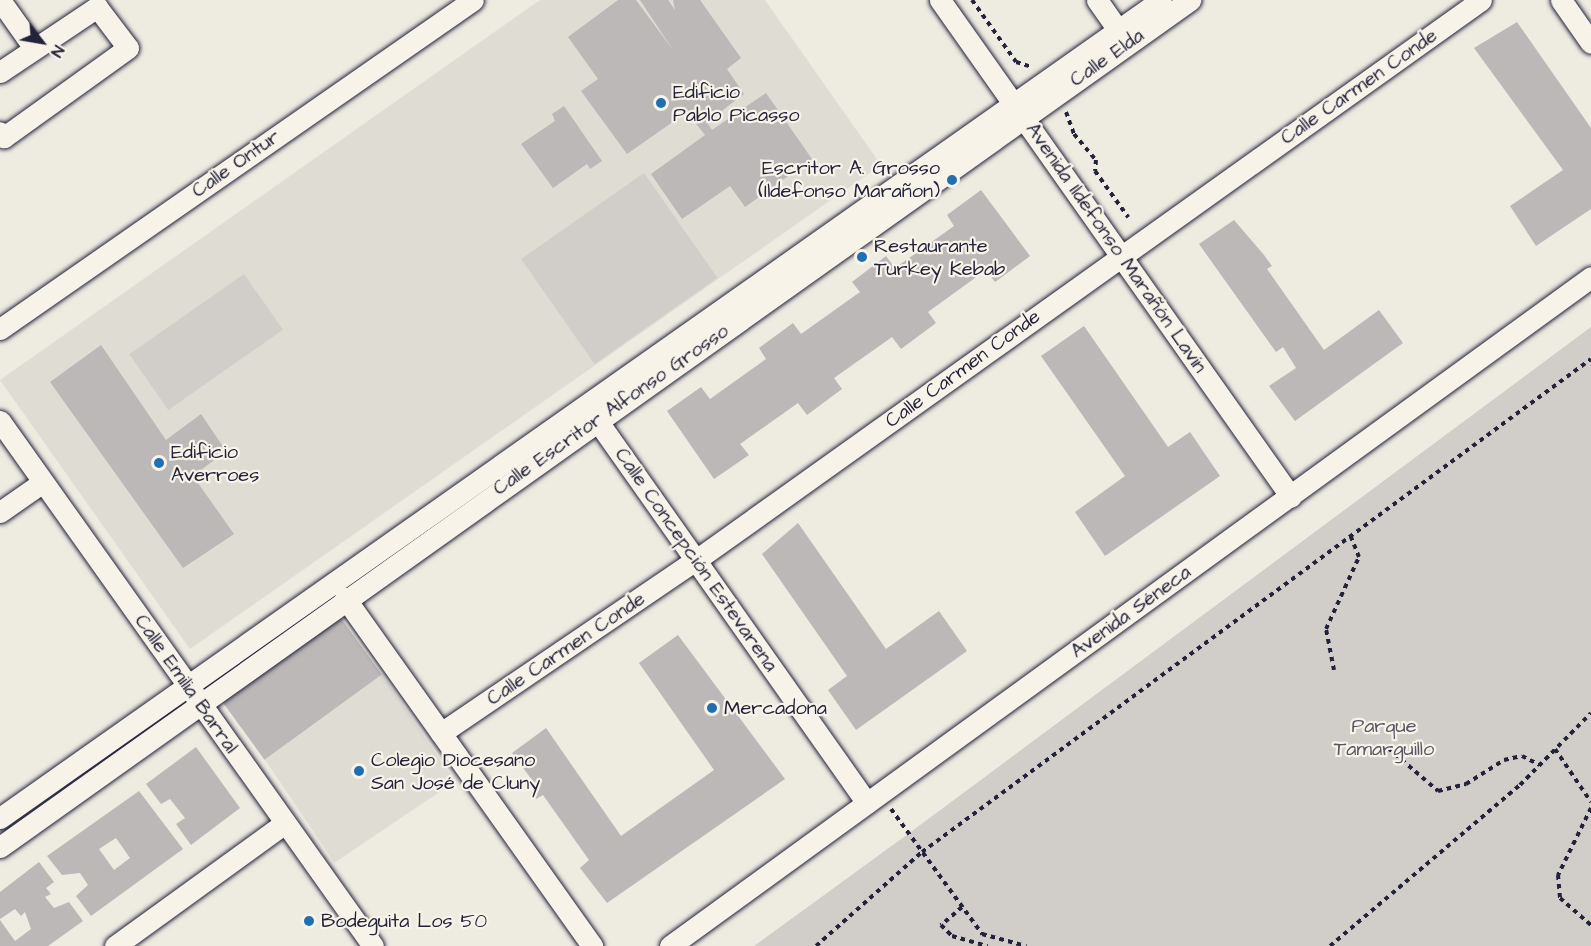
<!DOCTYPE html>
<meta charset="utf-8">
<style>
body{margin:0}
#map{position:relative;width:1591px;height:946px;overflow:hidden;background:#eeebe1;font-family:"Architects Daughter",sans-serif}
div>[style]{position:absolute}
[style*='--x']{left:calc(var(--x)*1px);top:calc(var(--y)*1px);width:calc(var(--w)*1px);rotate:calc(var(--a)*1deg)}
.built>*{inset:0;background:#dfdcd4;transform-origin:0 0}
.green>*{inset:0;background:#d1cdc9;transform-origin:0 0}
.building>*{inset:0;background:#bbb8b7;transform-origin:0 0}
.path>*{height:4px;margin-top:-2px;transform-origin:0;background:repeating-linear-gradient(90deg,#22223b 0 4.5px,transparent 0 9px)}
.roads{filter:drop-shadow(0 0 2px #22223b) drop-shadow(0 0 2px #22223b)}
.minor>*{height:21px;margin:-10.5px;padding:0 10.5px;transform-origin:10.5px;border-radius:10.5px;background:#f7f3e8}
.dots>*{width:16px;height:16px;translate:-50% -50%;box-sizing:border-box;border:3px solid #f7f3e8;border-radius:50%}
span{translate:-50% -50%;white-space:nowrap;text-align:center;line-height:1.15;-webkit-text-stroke:4.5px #f7f3e8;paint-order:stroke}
.street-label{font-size:20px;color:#22223b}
.poi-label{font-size:20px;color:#22223b}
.left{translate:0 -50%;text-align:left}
.right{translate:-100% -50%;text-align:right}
.park-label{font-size:20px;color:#575566}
.north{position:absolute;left:12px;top:12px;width:60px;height:60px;-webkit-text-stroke:4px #f7f3e8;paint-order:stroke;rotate:121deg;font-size:16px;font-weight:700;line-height:24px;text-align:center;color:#22223b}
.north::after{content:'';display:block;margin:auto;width:21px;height:27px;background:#22223b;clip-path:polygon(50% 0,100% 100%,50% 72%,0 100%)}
</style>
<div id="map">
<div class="built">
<i style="clip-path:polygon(540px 0,765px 0,881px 165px,190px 649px,0 380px)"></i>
<i style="left:382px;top:674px;width:130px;height:145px;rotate:56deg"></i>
</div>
<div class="green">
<i style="left:644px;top:173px;width:128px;height:150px;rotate:55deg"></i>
<i style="left:244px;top:274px;width:68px;height:140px;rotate:55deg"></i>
<i style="clip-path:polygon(1591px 327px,1591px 946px,754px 946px,908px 834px)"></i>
</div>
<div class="building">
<i style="clip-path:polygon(618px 0,636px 0,673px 50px,640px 0,668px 0,675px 10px,673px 0,700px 0,741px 58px,727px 69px,744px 94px,707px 122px,712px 130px,766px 93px,812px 159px,745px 207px,730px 186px,682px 219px,651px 174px,705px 135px,687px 112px,627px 154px,581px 91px,598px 79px,568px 37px)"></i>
<i style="clip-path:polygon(1517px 22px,1591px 128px,1591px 209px,1536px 246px,1510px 206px,1563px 170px,1474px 48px)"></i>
<i style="clip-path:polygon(564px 106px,602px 161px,590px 169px,587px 164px,553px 188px,521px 144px,555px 121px,552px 114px)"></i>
<i style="clip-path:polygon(981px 190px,1030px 256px,995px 282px,986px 270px,928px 312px,936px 323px,901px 349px,892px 337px,834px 378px,842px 389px,807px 415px,798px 403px,740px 444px,749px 455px,714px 479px,667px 411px,701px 387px,710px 399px,766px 359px,759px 348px,793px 323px,801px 334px,860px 292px,852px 282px,886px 256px,895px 268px,954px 226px,947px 215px)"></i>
<i style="clip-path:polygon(1234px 220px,1264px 255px,1272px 266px,1267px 269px,1324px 350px,1379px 310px,1403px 343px,1295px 421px,1269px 386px,1296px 368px,1283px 347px,1276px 352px,1199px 244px)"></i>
<i style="clip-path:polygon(1084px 326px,1168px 447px,1190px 432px,1220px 476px,1105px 556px,1075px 512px,1125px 476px,1041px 356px)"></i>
<i style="clip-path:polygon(101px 345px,166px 440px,201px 414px,226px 451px,193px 476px,234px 534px,183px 568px,50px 382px)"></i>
<i style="clip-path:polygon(798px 523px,886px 649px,939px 611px,967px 651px,856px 730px,828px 690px,847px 676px,762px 554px)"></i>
<i style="left:340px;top:617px;width:71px;height:145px;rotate:54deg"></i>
<i style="clip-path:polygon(678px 635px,785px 779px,607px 903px,580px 868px,589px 860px,543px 795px,536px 799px,531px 792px,538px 788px,512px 753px,546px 728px,621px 836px,714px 770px,639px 663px)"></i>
<i style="clip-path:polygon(196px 747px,240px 808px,191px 845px,176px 824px,185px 818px,170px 799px,161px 804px,146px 784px)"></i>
<i style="clip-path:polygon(evenodd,139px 791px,183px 849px,91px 916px,76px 896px,88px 885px,80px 873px,62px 875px,47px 856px,139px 791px,116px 838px,130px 858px,114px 870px,99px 849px,116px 838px)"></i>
<i style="clip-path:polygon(39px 862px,54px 882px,46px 888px,51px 894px,45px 897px,54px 908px,69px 902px,83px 921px,48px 946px,0 946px,0 920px,15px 941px,31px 929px,25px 912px,21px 916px,15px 909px,0 919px,0 892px)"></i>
</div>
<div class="path">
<i style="--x:972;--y:0;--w:76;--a:54.6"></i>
<i style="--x:1016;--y:62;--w:16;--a:18"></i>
<i style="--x:1066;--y:112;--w:23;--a:70"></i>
<i style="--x:1074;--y:134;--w:34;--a:50"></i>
<i style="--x:1096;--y:160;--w:11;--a:95"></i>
<i style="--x:1095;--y:171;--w:57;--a:54.3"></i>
<i style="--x:1334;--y:670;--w:42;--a:-101"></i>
<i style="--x:1326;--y:629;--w:79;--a:-65.4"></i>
<i style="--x:1359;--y:557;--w:22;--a:-112"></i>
<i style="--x:1388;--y:748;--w:66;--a:40.7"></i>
<i style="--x:1438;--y:791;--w:29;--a:-14"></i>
<i style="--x:1466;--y:784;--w:45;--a:-32.3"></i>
<i style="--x:1504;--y:760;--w:18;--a:-13"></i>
<i style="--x:1522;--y:756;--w:20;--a:27"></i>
<i style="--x:1555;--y:749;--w:64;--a:55.8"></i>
<i style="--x:1591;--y:808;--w:75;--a:116.2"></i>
<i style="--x:1558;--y:875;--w:23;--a:85"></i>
<i style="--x:1560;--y:898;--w:41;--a:41.1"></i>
<i style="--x:891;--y:809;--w:155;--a:53.9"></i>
<i style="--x:982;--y:934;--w:46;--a:15.3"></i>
<i style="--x:962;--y:907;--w:28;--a:139"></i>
<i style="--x:941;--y:925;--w:16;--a:45"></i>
<i style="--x:952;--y:936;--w:37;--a:16"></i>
<i style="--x:816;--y:946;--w:142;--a:-41.6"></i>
<i style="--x:922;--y:852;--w:831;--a:-36.39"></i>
<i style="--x:1330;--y:946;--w:249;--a:-40.3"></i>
<i style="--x:1520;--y:785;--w:101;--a:-45.4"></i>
</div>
<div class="roads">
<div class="minor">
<i style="--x:0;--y:0;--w:59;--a:54.7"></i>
<i style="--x:940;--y:0;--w:608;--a:54.77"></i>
<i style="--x:1097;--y:0;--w:37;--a:55"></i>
<i style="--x:1561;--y:0;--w:52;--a:55.1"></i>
<i style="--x:0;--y:72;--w:117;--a:-33.8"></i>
<i style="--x:97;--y:7;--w:51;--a:52.9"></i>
<i style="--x:128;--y:48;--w:153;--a:144.3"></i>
<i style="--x:4;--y:137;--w:6;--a:-129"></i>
<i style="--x:0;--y:329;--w:576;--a:-34.82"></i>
<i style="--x:589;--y:409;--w:482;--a:54.8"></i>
<i style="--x:0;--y:421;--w:644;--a:54.61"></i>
<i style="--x:0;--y:512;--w:52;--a:-34.9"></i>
<i style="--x:345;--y:598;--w:427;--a:54.6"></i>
<i style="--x:441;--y:733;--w:308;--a:-34.2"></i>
<i style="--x:696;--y:560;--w:964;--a:-35.5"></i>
<i style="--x:0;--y:818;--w:1420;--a:-35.17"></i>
<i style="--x:0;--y:847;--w:1461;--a:-35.44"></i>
<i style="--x:115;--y:946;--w:210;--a:-35.9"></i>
<i style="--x:670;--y:946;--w:1138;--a:-35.99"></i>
</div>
</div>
<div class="dots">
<i style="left:661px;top:103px;background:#1f6fb2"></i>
<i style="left:952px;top:180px;background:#1f6fb2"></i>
<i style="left:862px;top:257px;background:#1f6fb2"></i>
<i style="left:159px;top:463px;background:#1f6fb2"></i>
<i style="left:712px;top:708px;background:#1f6fb2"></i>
<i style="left:359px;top:771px;background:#1f6fb2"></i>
<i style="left:309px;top:921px;background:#1f6fb2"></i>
</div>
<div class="street-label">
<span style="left:1107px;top:58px;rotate:-35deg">Calle Elda</span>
<span style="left:1359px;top:87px;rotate:-35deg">Calle Carmen Conde</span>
<span style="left:236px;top:164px;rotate:-35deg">Calle Ontur</span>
<span style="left:1116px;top:248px;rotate:55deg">Avenida Ildefonso Marañón Lavín</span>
<span style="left:963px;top:369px;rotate:-36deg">Calle Carmen Conde</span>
<span style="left:611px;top:410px;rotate:-35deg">Calle Escritor Alfonso Grosso</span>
<span style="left:696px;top:560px;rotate:55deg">Calle Concepción Estevarena</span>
<span style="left:1131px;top:612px;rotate:-36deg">Avenida Séneca</span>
<span style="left:566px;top:649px;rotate:-34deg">Calle Carmen Conde</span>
<span style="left:186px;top:684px;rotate:55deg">Calle Emilia Barral</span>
</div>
<div class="poi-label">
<span class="left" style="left:673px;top:104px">Edificio<br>Pablo Picasso</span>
<span class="right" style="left:940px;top:180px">Escritor A. Grosso<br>(Ildefonso Marañon)</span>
<span class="left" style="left:874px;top:258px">Restaurante<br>Turkey Kebab</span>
<span class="left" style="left:171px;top:464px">Edificio<br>Averroes</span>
<span class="left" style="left:724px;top:708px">Mercadona</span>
<span class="left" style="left:371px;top:772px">Colegio Diocesano<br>San José de Cluny</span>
<span class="left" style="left:321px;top:921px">Bodeguita Los 50</span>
</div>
<div class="park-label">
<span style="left:1384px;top:738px">Parque<br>Tamarguillo</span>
</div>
<div class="north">N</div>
</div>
